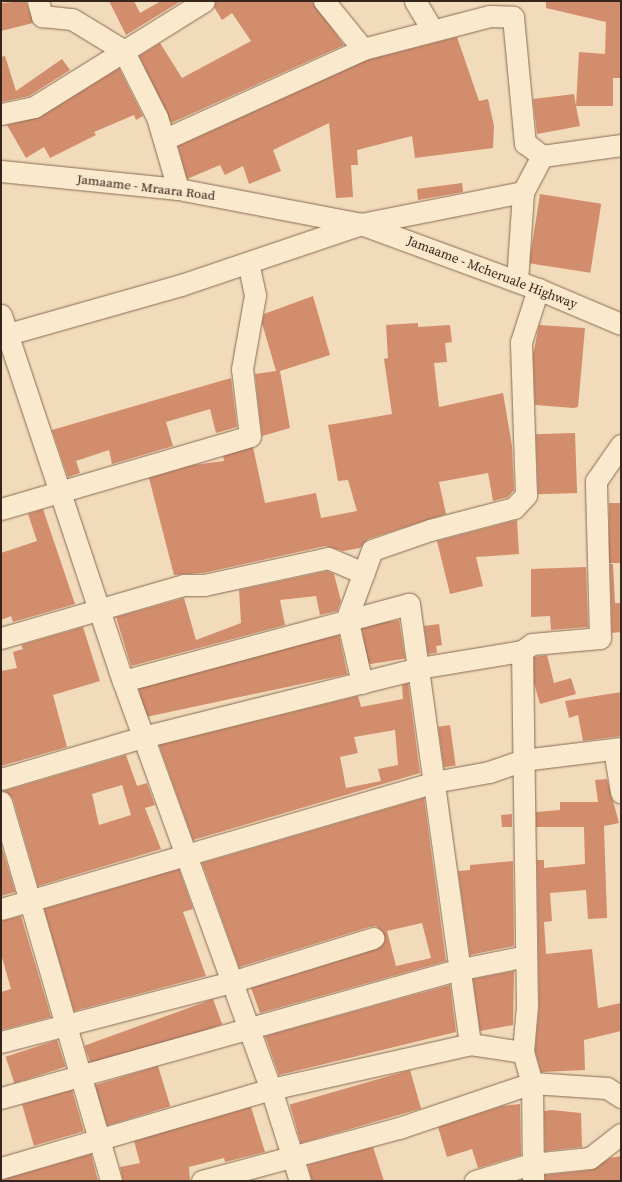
<!DOCTYPE html>
<style>
body{margin:0}
#map{position:relative;width:622px;height:1182px;overflow:hidden;background:#f1dbba;font-family:"Source Serif 4",serif}
div>[style]{position:absolute}
[style*='--x']{left:calc(var(--x)*1px);top:calc(var(--y)*1px);width:calc(var(--w)*1px);rotate:calc(var(--a)*1deg)}
.building>*{inset:0;background:#d28d6d;transform-origin:0 0}
.roads{filter:drop-shadow(0 0 1px #886a53) drop-shadow(0 0 1px #886a53)}
.minor>*{height:21px;margin:-10.5px;padding:0 10.5px;transform-origin:10.5px;border-radius:10.5px;background:#fbe9cd}
span{translate:-50% -50%;white-space:nowrap;text-align:center;line-height:1.15;-webkit-text-stroke:3.5px #f8e6ca;paint-order:stroke}
.street-label{font-size:13px;color:#36251a}
.frame{position:absolute;inset:0;border:2px solid #36251a;pointer-events:none}
</style>
<div id="map">
<div class="building">
<i style="clip-path:polygon(26px 1px,33px 23px,1px 31px,1px 3px)"></i>
<i style="clip-path:polygon(109px 1px,134px 1px,140px 13px,161px 1px,181px 1px,126px 35px)"></i>
<i style="clip-path:polygon(216px 1px,312px 1px,344px 45px,171px 123px,139px 56px,160px 43px,182px 78px,251px 41px,232px 13px,222px 20px,214px 7px)"></i>
<i style="clip-path:polygon(546px 1px,621px 1px,621px 78px,613px 78px,613px 106px,576px 106px,580px 126px,537px 134px,533px 99px,574px 94px,576px 106px,579px 52px,605px 54px,606px 22px,546px 8px)"></i>
<i style="clip-path:polygon(457px 37px,479px 101px,488px 99px,494px 126px,493px 148px,415px 158px,412px 136px,357px 150px,358px 165px,351px 165px,353px 197px,336px 198px,329px 123px,273px 150px,281px 171px,249px 184px,243px 166px,225px 175px,220px 165px,187px 179px,178px 146px,367px 60px)"></i>
<i style="clip-path:polygon(5px 56px,16px 91px,62px 59px,70px 70px,29px 96px,1px 102px,1px 57px)"></i>
<i style="clip-path:polygon(119px 68px,143px 116px,136px 120px,134px 115px,94px 132px,96px 135px,50px 158px,44px 147px,26px 158px,7px 125px,40px 117px)"></i>
<i style="clip-path:polygon(462px 183px,463px 192px,418px 200px,417px 189px)"></i>
<i style="left:540px;top:194px;width:62px;height:70px;rotate:9deg"></i>
<i style="clip-path:polygon(313px 296px,330px 355px,280px 371px,290px 428px,262px 436px,255px 374px,276px 371px,262px 323px,264px 314px)"></i>
<i style="clip-path:polygon(418px 323px,418px 327px,450px 325px,452px 342px,445px 343px,447px 362px,434px 363px,439px 407px,503px 393px,512px 446px,514px 490px,508px 497px,493px 501px,488px 473px,439px 482px,446px 514px,368px 539px,360px 548px,343px 551px,325px 546px,203px 573px,174px 575px,149px 478px,193px 465px,224px 461px,223px 456px,253px 447px,265px 503px,316px 493px,321px 518px,357px 511px,348px 480px,338px 481px,328px 425px,392px 414px,384px 359px,388px 358px,386px 325px)"></i>
<i style="clip-path:polygon(539px 325px,585px 328px,578px 407px,574px 408px,535px 405px,533px 355px)"></i>
<i style="clip-path:polygon(231px 378px,237px 427px,216px 433px,210px 409px,166px 422px,173px 446px,112px 464px,109px 450px,76px 461px,80px 473px,68px 477px,52px 430px)"></i>
<i style="left:575px;top:433px;width:60px;height:39px;rotate:88deg"></i>
<i style="left:609px;top:503px;width:12px;height:60px"></i>
<i style="clip-path:polygon(43px 509px,75px 604px,13px 622px,11px 616px,1px 620px,1px 553px,37px 541px,28px 514px)"></i>
<i style="clip-path:polygon(517px 520px,519px 554px,476px 557px,483px 586px,450px 594px,437px 541px)"></i>
<i style="clip-path:polygon(610px 564px,613px 564px,615px 603px,621px 603px,621px 632px,612px 633px)"></i>
<i style="clip-path:polygon(586px 567px,588px 627px,551px 630px,550px 616px,531px 617px,531px 569px)"></i>
<i style="clip-path:polygon(327px 571px,334px 574px,341px 601px,337px 611px,320px 615px,316px 596px,280px 600px,285px 625px,131px 666px,116px 617px,184px 598px,196px 640px,241px 623px,239px 590px)"></i>
<i style="left:399px;top:620px;width:39px;height:38px;rotate:81deg"></i>
<i style="clip-path:polygon(439px 624px,442px 645px,436px 646px,437px 653px,428px 654px,424px 626px)"></i>
<i style="clip-path:polygon(83px 627px,100px 681px,53px 695px,67px 747px,1px 766px,1px 671px,17px 668px,13px 652px,23px 649px,21px 645px)"></i>
<i style="left:339px;top:635px;width:40px;height:207px;rotate:78deg"></i>
<i style="clip-path:polygon(547px 655px,554px 683px,571px 678px,576px 694px,540px 704px,534px 683px,534px 657px)"></i>
<i style="clip-path:polygon(evenodd,408px 683px,420px 773px,193px 840px,159px 745px,358px 696px,361px 707px,403px 699px,402px 685px,408px 683px,395px 730px,398px 765px,378px 769px,381px 781px,346px 788px,340px 757px,358px 753px,354px 737px,395px 730px)"></i>
<i style="clip-path:polygon(621px 692px,621px 736px,583px 741px,578px 715px,569px 718px,565px 701px)"></i>
<i style="left:450px;top:725px;width:41px;height:12px;rotate:82deg"></i>
<i style="clip-path:polygon(evenodd,126px 755px,137px 786px,147px 783px,155px 805px,145px 808px,161px 849px,38px 886px,13px 799px,4px 791px,126px 755px,122px 785px,131px 815px,99px 825px,92px 794px,122px 785px)"></i>
<i style="clip-path:polygon(607px 779px,619px 823px,604px 826px,607px 918px,588px 919px,586px 890px,550px 893px,552px 921px,544px 922px,546px 954px,592px 949px,598px 1008px,621px 1003px,621px 1031px,584px 1040px,585px 1070px,541px 1072px,535px 1051px,539px 1006px,537px 860px,544px 860px,544px 868px,585px 864px,584px 827px,536px 827px,536px 812px,560px 810px,560px 802px,598px 802px,595px 780px)"></i>
<i style="clip-path:polygon(evenodd,424px 798px,446px 961px,260px 1013px,251px 988px,377px 949px,385px 941px,384px 934px,376px 926px,369px 927px,239px 967px,202px 863px,424px 798px,422px 923px,431px 958px,396px 966px,387px 931px,422px 923px)"></i>
<i style="clip-path:polygon(512px 814px,512px 827px,502px 827px,501px 815px)"></i>
<i style="clip-path:polygon(1px 845px,15px 892px,1px 896px)"></i>
<i style="clip-path:polygon(513px 861px,514px 946px,470px 955px,458px 871px,470px 870px,470px 865px)"></i>
<i style="clip-path:polygon(179px 869px,193px 909px,183px 912px,206px 976px,74px 1011px,44px 909px)"></i>
<i style="clip-path:polygon(21px 916px,51px 1017px,1px 1030px,1px 992px,11px 989px,1px 954px,1px 921px)"></i>
<i style="clip-path:polygon(514px 971px,513px 1025px,480px 1031px,473px 979px)"></i>
<i style="clip-path:polygon(450px 985px,456px 1032px,279px 1075px,265px 1036px)"></i>
<i style="left:213px;top:999px;width:27px;height:137px;rotate:70deg"></i>
<i style="left:57px;top:1040px;width:28px;height:54px;rotate:72deg"></i>
<i style="left:158px;top:1066px;width:42px;height:66px;rotate:73deg"></i>
<i style="left:410px;top:1070px;width:40px;height:125px;rotate:74deg"></i>
<i style="left:72px;top:1090px;width:43px;height:52px;rotate:74deg"></i>
<i style="clip-path:polygon(520px 1104px,521px 1155px,478px 1168px,472px 1149px,447px 1157px,438px 1127px,502px 1106px)"></i>
<i style="clip-path:polygon(251px 1107px,265px 1152px,225px 1162px,224px 1158px,189px 1167px,190px 1181px,123px 1181px,120px 1167px,140px 1163px,134px 1141px)"></i>
<i style="clip-path:polygon(551px 1110px,581px 1113px,582px 1147px,545px 1151px,544px 1111px)"></i>
<i style="clip-path:polygon(373px 1147px,384px 1181px,312px 1181px,308px 1165px)"></i>
<i style="clip-path:polygon(91px 1154px,98px 1181px,1px 1181px,1px 1180px)"></i>
<i style="clip-path:polygon(621px 1156px,621px 1181px,545px 1181px,545px 1175px,591px 1170px,610px 1158px)"></i>
</div>
<div class="roads">
<div class="minor">
<i style="--x:38;--y:1;--w:16;--a:75"></i>
<i style="--x:42;--y:16;--w:30;--a:6"></i>
<i style="--x:72;--y:19;--w:60;--a:31.3"></i>
<i style="--x:123;--y:50;--w:75;--a:63.1"></i>
<i style="--x:157;--y:117;--w:75;--a:73.7"></i>
<i style="--x:324;--y:1;--w:62;--a:50.9"></i>
<i style="--x:363;--y:49;--w:131;--a:-14.6"></i>
<i style="--x:490;--y:16;--w:23;--a:2"></i>
<i style="--x:513;--y:17;--w:127;--a:84.6"></i>
<i style="--x:525;--y:143;--w:21;--a:37"></i>
<i style="--x:415;--y:1;--w:33;--a:59"></i>
<i style="--x:1;--y:114;--w:34;--a:-12"></i>
<i style="--x:34;--y:107;--w:200;--a:-31.9"></i>
<i style="--x:165;--y:139;--w:217;--a:-24.4"></i>
<i style="--x:1;--y:171;--w:178;--a:5.8"></i>
<i style="--x:178;--y:189;--w:186;--a:10.8"></i>
<i style="--x:361;--y:224;--w:189;--a:20.2"></i>
<i style="--x:538;--y:289;--w:90;--a:22.9"></i>
<i style="--x:517;--y:281;--w:89;--a:-86.1"></i>
<i style="--x:1;--y:315;--w:386;--a:71.6"></i>
<i style="--x:123;--y:681;--w:434;--a:70.1"></i>
<i style="--x:271;--y:1089;--w:96;--a:72.5"></i>
<i style="--x:1;--y:336;--w:187;--a:-15.8"></i>
<i style="--x:181;--y:285;--w:190;--a:-18.7"></i>
<i style="--x:361;--y:224;--w:165;--a:-11.2"></i>
<i style="--x:523;--y:192;--w:41;--a:-62.2"></i>
<i style="--x:542;--y:156;--w:80;--a:-7.9"></i>
<i style="--x:1;--y:509;--w:259;--a:-16.3"></i>
<i style="--x:250;--y:436;--w:67;--a:-96.8"></i>
<i style="--x:242;--y:369;--w:75;--a:-80"></i>
<i style="--x:255;--y:295;--w:33;--a:-102"></i>
<i style="--x:1;--y:638;--w:191;--a:-16.2"></i>
<i style="--x:184;--y:585;--w:20;--a:0"></i>
<i style="--x:204;--y:585;--w:127;--a:-12.3"></i>
<i style="--x:328;--y:558;--w:39;--a:23"></i>
<i style="--x:522;--y:651;--w:355;--a:89.2"></i>
<i style="--x:527;--y:1006;--w:46;--a:95"></i>
<i style="--x:523;--y:1052;--w:32;--a:74"></i>
<i style="--x:532;--y:1083;--w:98;--a:89.4"></i>
<i style="--x:123;--y:681;--w:296;--a:-15.1"></i>
<i style="--x:409;--y:604;--w:444;--a:82.1"></i>
<i style="--x:362;--y:683;--w:67;--a:-103"></i>
<i style="--x:347;--y:618;--w:72;--a:-69.8"></i>
<i style="--x:372;--y:550;--w:61;--a:-19"></i>
<i style="--x:430;--y:530;--w:87;--a:-14.7"></i>
<i style="--x:514;--y:508;--w:18;--a:-47"></i>
<i style="--x:526;--y:495;--w:153;--a:-91.9"></i>
<i style="--x:521;--y:342;--w:56;--a:-72.2"></i>
<i style="--x:614;--y:749;--w:44;--a:80.8"></i>
<i style="--x:1;--y:779;--w:148;--a:-16.5"></i>
<i style="--x:143;--y:737;--w:284;--a:-14"></i>
<i style="--x:419;--y:668;--w:104;--a:-9.4"></i>
<i style="--x:522;--y:651;--w:12;--a:-35"></i>
<i style="--x:532;--y:644;--w:68;--a:-5"></i>
<i style="--x:600;--y:638;--w:157;--a:-91.5"></i>
<i style="--x:596;--y:481;--w:44;--a:-55.2"></i>
<i style="--x:1;--y:802;--w:395;--a:73.8"></i>
<i style="--x:1;--y:909;--w:451;--a:-16.3"></i>
<i style="--x:434;--y:782;--w:56;--a:-10.3"></i>
<i style="--x:489;--y:772;--w:36;--a:-19"></i>
<i style="--x:523;--y:760;--w:99;--a:-7"></i>
<i style="--x:1;--y:1042;--w:238;--a:-14.6"></i>
<i style="--x:231;--y:982;--w:149;--a:-17.2"></i>
<i style="--x:1;--y:1098;--w:474;--a:-15.7"></i>
<i style="--x:457;--y:970;--w:70;--a:-11.5"></i>
<i style="--x:1;--y:1168;--w:281;--a:-16.3"></i>
<i style="--x:271;--y:1089;--w:204;--a:-12.7"></i>
<i style="--x:470;--y:1044;--w:54;--a:8.6"></i>
<i style="--x:202;--y:1181;--w:204;--a:-15.1"></i>
<i style="--x:399;--y:1128;--w:140;--a:-18.7"></i>
<i style="--x:532;--y:1083;--w:75;--a:3.8"></i>
<i style="--x:607;--y:1088;--w:17;--a:33"></i>
<i style="--x:475;--y:1181;--w:59;--a:-16.9"></i>
<i style="--x:531;--y:1164;--w:59;--a:-5.8"></i>
<i style="--x:590;--y:1158;--w:39;--a:-38"></i>
</div>
</div>
<div class="street-label">
<span style="left:146px;top:188px;rotate:7deg">Jamaame - Mraara Road</span>
<span style="left:492px;top:273px;rotate:21deg">Jamaame - Mcheruale Highway</span>
</div>
<div class="frame"></div>
</div>
